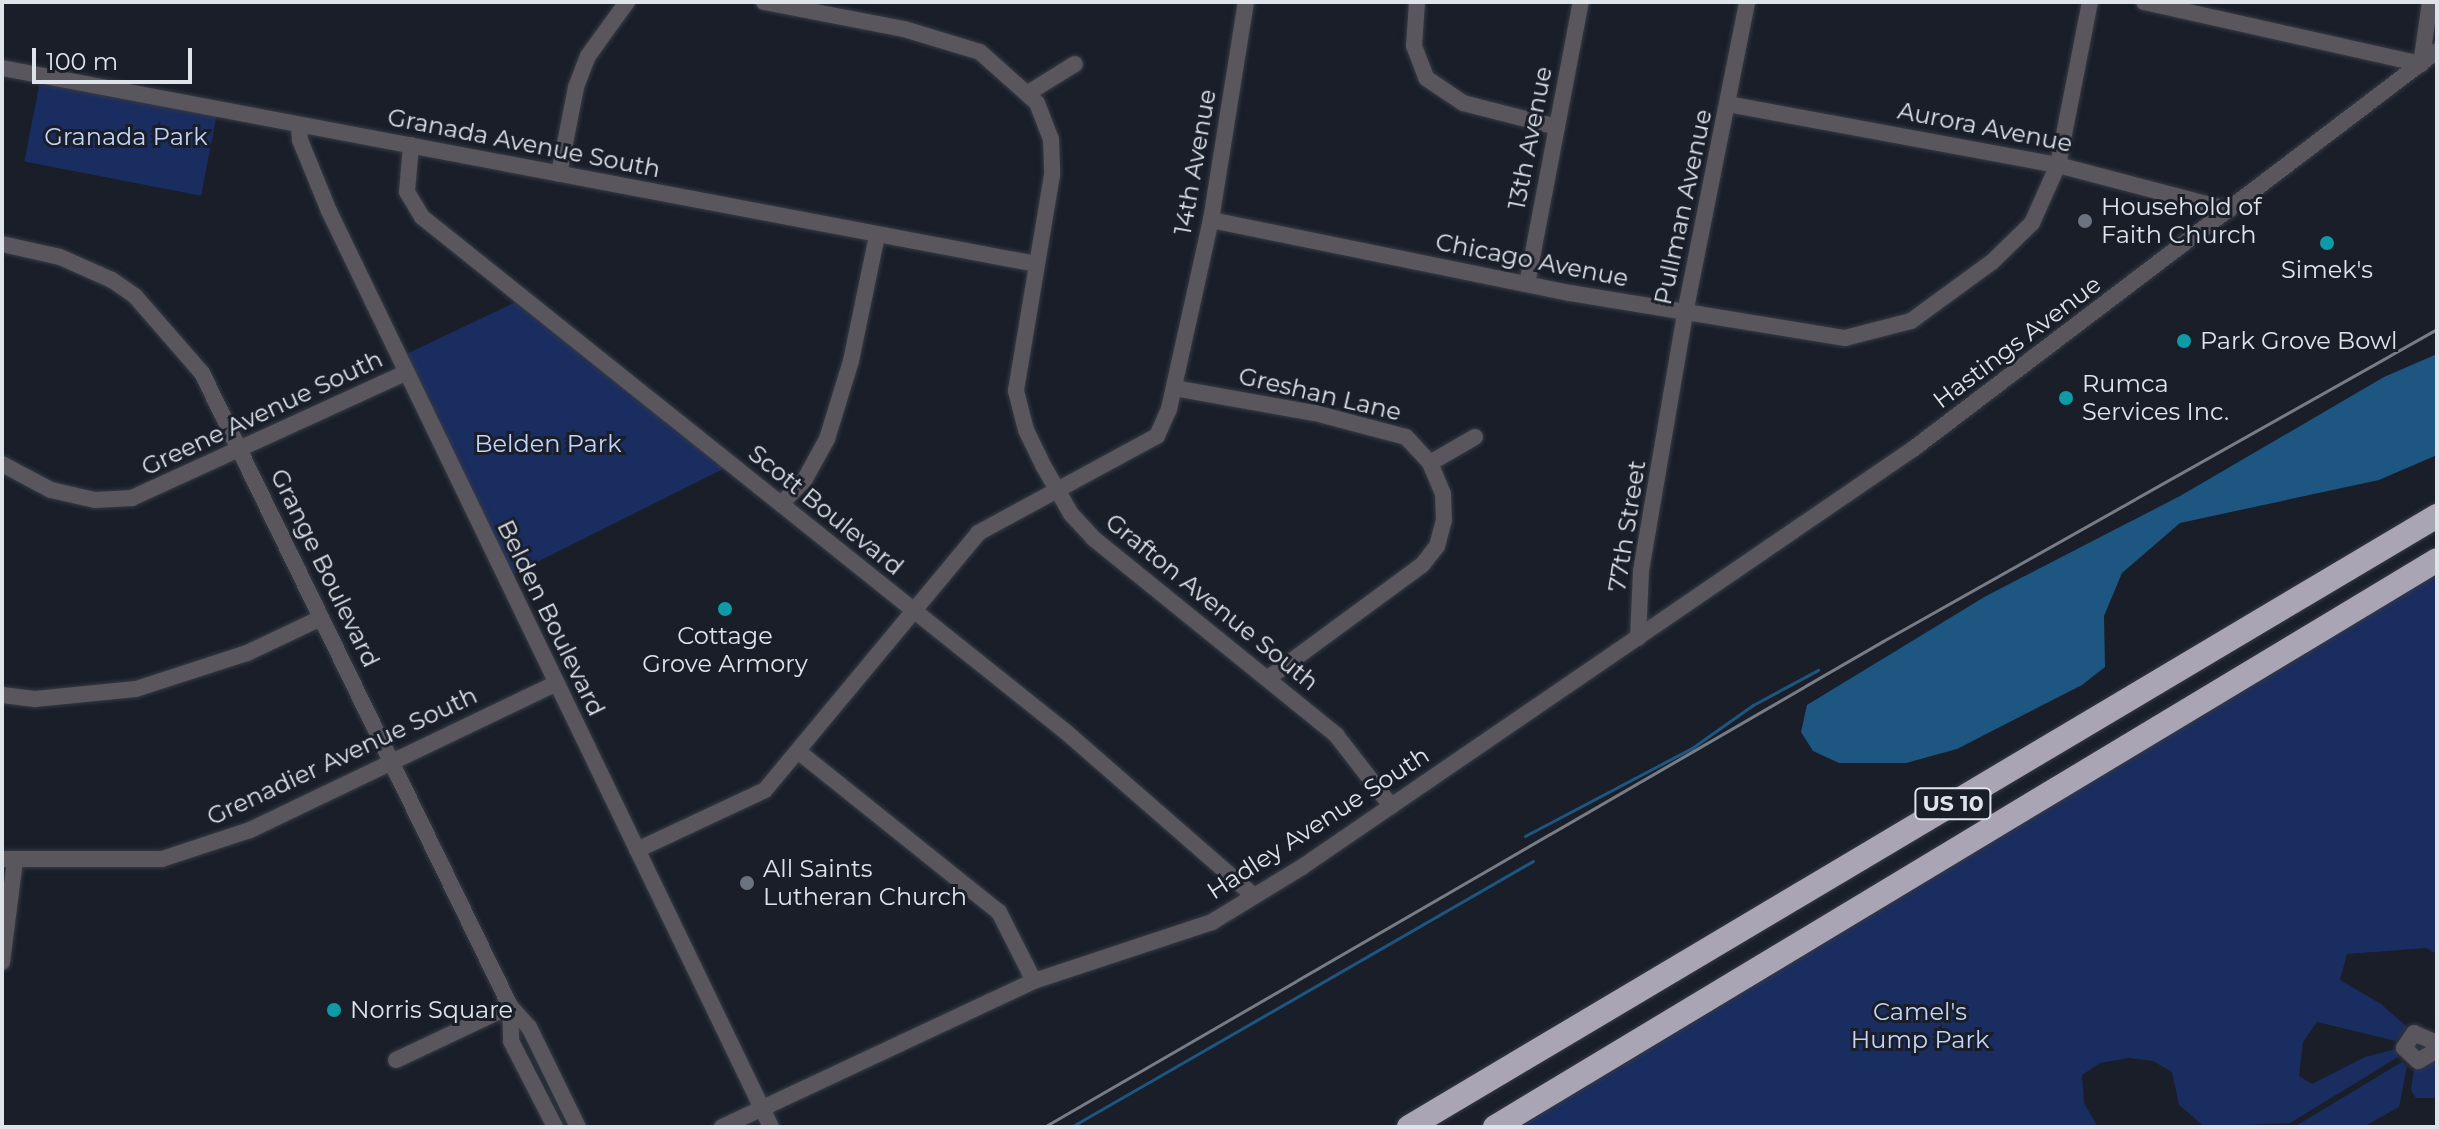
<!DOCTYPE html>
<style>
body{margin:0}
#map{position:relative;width:2439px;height:1129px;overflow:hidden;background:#191e29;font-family:Montserrat,sans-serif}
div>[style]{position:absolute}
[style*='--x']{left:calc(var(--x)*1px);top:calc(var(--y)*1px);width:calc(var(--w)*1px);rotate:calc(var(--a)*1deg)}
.green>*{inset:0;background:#1a2d60;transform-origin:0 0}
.water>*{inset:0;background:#1d5681}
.stream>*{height:3px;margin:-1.5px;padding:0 1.5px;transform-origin:1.5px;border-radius:1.5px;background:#1d5681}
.roads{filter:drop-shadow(0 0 2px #353a44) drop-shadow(0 0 2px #353a44)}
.minor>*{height:16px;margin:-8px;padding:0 8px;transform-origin:8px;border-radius:8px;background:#59565d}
.highway>*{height:24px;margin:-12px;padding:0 12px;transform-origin:12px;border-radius:12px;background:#aaa5b4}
.rail>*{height:3px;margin:-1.5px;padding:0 1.5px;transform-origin:1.5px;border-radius:1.5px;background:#777c85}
.dots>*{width:22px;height:22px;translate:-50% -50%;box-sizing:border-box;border:4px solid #191e29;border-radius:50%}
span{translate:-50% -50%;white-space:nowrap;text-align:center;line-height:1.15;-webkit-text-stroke:6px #191e29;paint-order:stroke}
.shield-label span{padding:2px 6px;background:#191e29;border:2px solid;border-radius:6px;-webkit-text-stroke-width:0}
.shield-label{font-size:22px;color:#dfe3ea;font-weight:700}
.street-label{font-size:24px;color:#dfe3ea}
.park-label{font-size:24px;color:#c3d5fc}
.poi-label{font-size:24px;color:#dfe3ea}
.left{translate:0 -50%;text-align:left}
.frame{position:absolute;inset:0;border:4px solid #dfe3ea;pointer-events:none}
.scale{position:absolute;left:32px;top:48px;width:160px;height:36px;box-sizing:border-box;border:4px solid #dfe3ea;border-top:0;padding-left:10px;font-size:24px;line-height:28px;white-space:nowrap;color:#dfe3ea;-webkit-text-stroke:6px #191e29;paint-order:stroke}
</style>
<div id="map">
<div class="green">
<i style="left:41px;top:76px;width:180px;height:87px;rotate:11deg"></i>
<i style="clip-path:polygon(524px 298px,731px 465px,505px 578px,400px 357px)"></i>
<i style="clip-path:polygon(2437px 573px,2437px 954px,2426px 948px,2347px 954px,2340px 980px,2381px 1004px,2407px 1027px,2396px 1041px,2317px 1022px,2303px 1042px,2299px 1076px,2312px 1084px,2365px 1057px,2396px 1049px,2398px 1057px,2290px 1123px,2205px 1127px,2179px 1105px,2172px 1072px,2153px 1061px,2129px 1058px,2100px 1063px,2082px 1075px,2084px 1103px,2098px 1127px,1514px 1127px)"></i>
<i style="clip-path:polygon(2437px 1061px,2437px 1098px,2416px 1098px,2411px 1090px,2414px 1069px)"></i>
<i style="clip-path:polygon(2402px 1062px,2407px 1066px,2399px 1107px,2363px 1127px,2294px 1127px)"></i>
</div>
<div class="water">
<i style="clip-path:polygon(2437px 354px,2437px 455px,2379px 480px,2180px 523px,2122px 573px,2104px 616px,2105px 667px,2082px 685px,1957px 749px,1906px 763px,1839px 763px,1813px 751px,1801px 732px,1807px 705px,1986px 596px,2180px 496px,2384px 377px)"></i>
</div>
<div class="stream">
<i style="--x:1525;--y:836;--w:189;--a:-27.8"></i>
<i style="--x:1692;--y:748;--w:75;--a:-35.2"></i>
<i style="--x:1753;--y:705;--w:74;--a:-28.3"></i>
<i style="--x:1071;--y:1127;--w:533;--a:-29.93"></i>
</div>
<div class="roads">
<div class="minor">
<i style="--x:764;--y:2;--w:143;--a:10.9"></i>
<i style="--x:904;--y:29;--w:79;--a:16.8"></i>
<i style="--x:980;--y:52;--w:76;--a:41.8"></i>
<i style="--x:1037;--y:103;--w:39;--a:69"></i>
<i style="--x:1051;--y:139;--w:36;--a:88"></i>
<i style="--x:1052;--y:175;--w:219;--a:99.5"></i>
<i style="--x:1016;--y:391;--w:40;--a:75.6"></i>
<i style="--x:1026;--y:430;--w:41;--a:64.1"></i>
<i style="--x:1044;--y:467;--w:54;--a:60.1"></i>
<i style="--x:1071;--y:514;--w:33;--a:47"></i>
<i style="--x:1093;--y:538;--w:313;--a:39"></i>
<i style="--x:1336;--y:735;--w:90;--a:52.2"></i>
<i style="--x:1417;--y:2;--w:44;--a:93.9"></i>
<i style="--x:1414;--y:46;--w:34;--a:69"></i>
<i style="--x:1426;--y:78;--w:45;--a:34"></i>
<i style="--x:1463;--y:103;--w:97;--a:14.3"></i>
<i style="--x:2144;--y:2;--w:284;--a:12.6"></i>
<i style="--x:2421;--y:64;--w:63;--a:-81.7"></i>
<i style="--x:2;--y:68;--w:1052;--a:10.73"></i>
<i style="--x:1028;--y:93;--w:55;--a:-31.7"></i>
<i style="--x:1728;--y:104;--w:336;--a:10.5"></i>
<i style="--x:2058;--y:165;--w:177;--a:14.7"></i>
<i style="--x:299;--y:126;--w:14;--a:86"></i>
<i style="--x:300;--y:140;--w:77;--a:67.8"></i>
<i style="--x:329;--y:211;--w:1017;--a:64.24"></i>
<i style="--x:411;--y:145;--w:47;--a:94.9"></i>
<i style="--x:407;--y:192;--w:29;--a:59"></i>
<i style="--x:422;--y:217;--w:825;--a:38.65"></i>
<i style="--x:1066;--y:732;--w:249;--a:41.1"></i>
<i style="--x:559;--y:174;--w:89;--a:-78.9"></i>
<i style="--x:576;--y:87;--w:33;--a:-69"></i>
<i style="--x:588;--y:56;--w:67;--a:-54.2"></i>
<i style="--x:1211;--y:220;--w:366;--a:11.5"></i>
<i style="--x:1570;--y:293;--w:279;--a:9.3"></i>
<i style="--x:1845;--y:338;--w:68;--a:-14.4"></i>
<i style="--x:1911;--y:321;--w:100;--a:-36.1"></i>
<i style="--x:1992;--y:262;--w:56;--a:-44.3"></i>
<i style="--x:2032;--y:223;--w:64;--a:-65.9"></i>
<i style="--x:2058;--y:165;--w:166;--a:-78.9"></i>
<i style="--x:2;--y:244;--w:59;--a:12.6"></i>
<i style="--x:60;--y:257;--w:57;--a:23.9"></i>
<i style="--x:112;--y:280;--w:28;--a:35"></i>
<i style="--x:135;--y:296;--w:102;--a:49"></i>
<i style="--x:202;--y:373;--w:704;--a:64.05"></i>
<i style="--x:510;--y:1006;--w:28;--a:48"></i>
<i style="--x:529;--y:1027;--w:111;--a:63.9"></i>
<i style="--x:1527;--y:284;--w:287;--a:-79.2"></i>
<i style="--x:1174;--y:388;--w:143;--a:10.1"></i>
<i style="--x:1315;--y:413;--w:94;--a:14.8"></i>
<i style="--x:1406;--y:437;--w:35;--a:47"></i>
<i style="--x:1430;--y:463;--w:34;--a:67"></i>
<i style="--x:1443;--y:494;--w:26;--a:88"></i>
<i style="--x:1444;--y:520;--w:27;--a:105"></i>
<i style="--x:1437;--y:546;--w:24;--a:128"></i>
<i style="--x:1422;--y:565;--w:191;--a:143.7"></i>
<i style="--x:1430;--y:463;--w:52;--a:-30"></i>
<i style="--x:2;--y:464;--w:55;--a:28"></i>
<i style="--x:51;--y:490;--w:45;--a:12.8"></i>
<i style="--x:95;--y:500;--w:37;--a:-3"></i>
<i style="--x:132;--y:498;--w:302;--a:-24.6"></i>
<i style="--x:781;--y:504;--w:35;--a:-46"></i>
<i style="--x:805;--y:479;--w:46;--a:-61.2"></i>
<i style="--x:827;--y:439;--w:82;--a:-72.9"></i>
<i style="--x:851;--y:361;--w:129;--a:-78.3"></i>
<i style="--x:1638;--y:638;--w:67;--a:-87.4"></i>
<i style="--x:1641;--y:571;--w:262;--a:-80.3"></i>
<i style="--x:1685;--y:313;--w:317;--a:-78.7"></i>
<i style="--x:2;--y:695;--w:33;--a:7"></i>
<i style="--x:35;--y:699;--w:101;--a:-5.7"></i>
<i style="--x:136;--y:689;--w:117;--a:-18"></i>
<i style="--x:247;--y:653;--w:82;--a:-25.3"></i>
<i style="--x:799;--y:752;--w:256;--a:38.7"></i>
<i style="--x:999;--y:912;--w:77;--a:63.1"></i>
<i style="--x:637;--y:850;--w:141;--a:-25.1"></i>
<i style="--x:765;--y:790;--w:334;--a:-50.3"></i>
<i style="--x:978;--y:533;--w:204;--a:-28.5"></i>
<i style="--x:1157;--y:436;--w:30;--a:-66"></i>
<i style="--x:1169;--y:409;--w:194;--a:-77.5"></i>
<i style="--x:1211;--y:220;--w:221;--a:-80.9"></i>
<i style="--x:2;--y:859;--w:160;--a:0"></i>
<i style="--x:162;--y:859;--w:93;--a:-18.2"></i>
<i style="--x:250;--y:830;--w:338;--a:-25.6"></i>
<i style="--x:2;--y:962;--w:103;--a:-82.7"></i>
<i style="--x:510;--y:1006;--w:35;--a:88"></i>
<i style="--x:511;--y:1041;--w:97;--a:62.9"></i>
<i style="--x:2437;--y:1043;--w:25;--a:-157"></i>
<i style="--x:2414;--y:1033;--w:18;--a:124"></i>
<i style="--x:2404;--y:1048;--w:19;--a:43"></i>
<i style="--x:2418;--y:1061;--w:22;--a:-30"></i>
<i style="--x:396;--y:1060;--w:126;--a:-25.3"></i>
<i style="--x:722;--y:1127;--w:344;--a:-25.1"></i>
<i style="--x:1034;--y:981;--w:188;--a:-18.3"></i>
<i style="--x:1212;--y:922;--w:105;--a:-31.4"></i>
<i style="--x:1302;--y:867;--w:740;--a:-34.38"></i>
<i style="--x:1913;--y:449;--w:658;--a:-37.22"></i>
</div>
<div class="highway">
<i style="--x:1409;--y:1127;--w:1196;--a:-30.73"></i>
<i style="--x:1495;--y:1127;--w:1099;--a:-31.04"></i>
</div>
</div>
<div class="rail">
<i style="--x:1044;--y:1127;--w:970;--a:-30.08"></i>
<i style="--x:1883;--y:641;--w:636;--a:-29.39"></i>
</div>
<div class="dots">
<i style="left:2085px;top:221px;background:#6b7280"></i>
<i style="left:2327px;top:243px;background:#0f9aa8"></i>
<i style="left:2184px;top:341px;background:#0f9aa8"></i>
<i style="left:2066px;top:398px;background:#0f9aa8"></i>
<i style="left:725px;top:609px;background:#0f9aa8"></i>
<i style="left:747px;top:883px;background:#6b7280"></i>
<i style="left:334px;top:1010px;background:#0f9aa8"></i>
</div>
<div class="shield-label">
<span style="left:1953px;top:804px">US 10</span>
</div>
<div class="street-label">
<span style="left:1985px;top:127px;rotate:11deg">Aurora Avenue</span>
<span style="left:1530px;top:138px;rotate:-79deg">13th Avenue</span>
<span style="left:524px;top:143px;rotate:11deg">Granada Avenue South</span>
<span style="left:1195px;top:162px;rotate:-80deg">14th Avenue</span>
<span style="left:1683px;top:207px;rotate:-78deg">Pullman Avenue</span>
<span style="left:1532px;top:260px;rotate:11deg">Chicago Avenue</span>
<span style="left:2017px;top:342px;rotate:-37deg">Hastings Avenue</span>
<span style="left:1320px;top:394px;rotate:13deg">Greshan Lane</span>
<span style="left:262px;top:413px;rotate:-25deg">Greene Avenue South</span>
<span style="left:826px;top:510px;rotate:39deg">Scott Boulevard</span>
<span style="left:1627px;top:526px;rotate:-81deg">77th Street</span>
<span style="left:325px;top:568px;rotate:64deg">Grange Boulevard</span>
<span style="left:1212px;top:602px;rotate:39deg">Grafton Avenue South</span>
<span style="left:551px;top:618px;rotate:64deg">Belden Boulevard</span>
<span style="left:342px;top:756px;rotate:-25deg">Grenadier Avenue South</span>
<span style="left:1318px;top:823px;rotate:-33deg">Hadley Avenue South</span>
</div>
<div class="park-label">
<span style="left:126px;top:137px">Granada Park</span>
<span style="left:548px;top:444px">Belden Park</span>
<span style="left:1920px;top:1026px">Camel's<br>Hump Park</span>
</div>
<div class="poi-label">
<span class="left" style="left:2101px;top:221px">Household of<br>Faith Church</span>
<span style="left:2327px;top:270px">Simek's</span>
<span class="left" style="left:2200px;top:341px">Park Grove Bowl</span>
<span class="left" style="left:2082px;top:398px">Rumca<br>Services Inc.</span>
<span style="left:725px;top:650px">Cottage<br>Grove Armory</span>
<span class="left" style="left:763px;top:883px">All Saints<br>Lutheran Church</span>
<span class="left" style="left:350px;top:1010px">Norris Square</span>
</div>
<div class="frame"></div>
<div class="scale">100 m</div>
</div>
